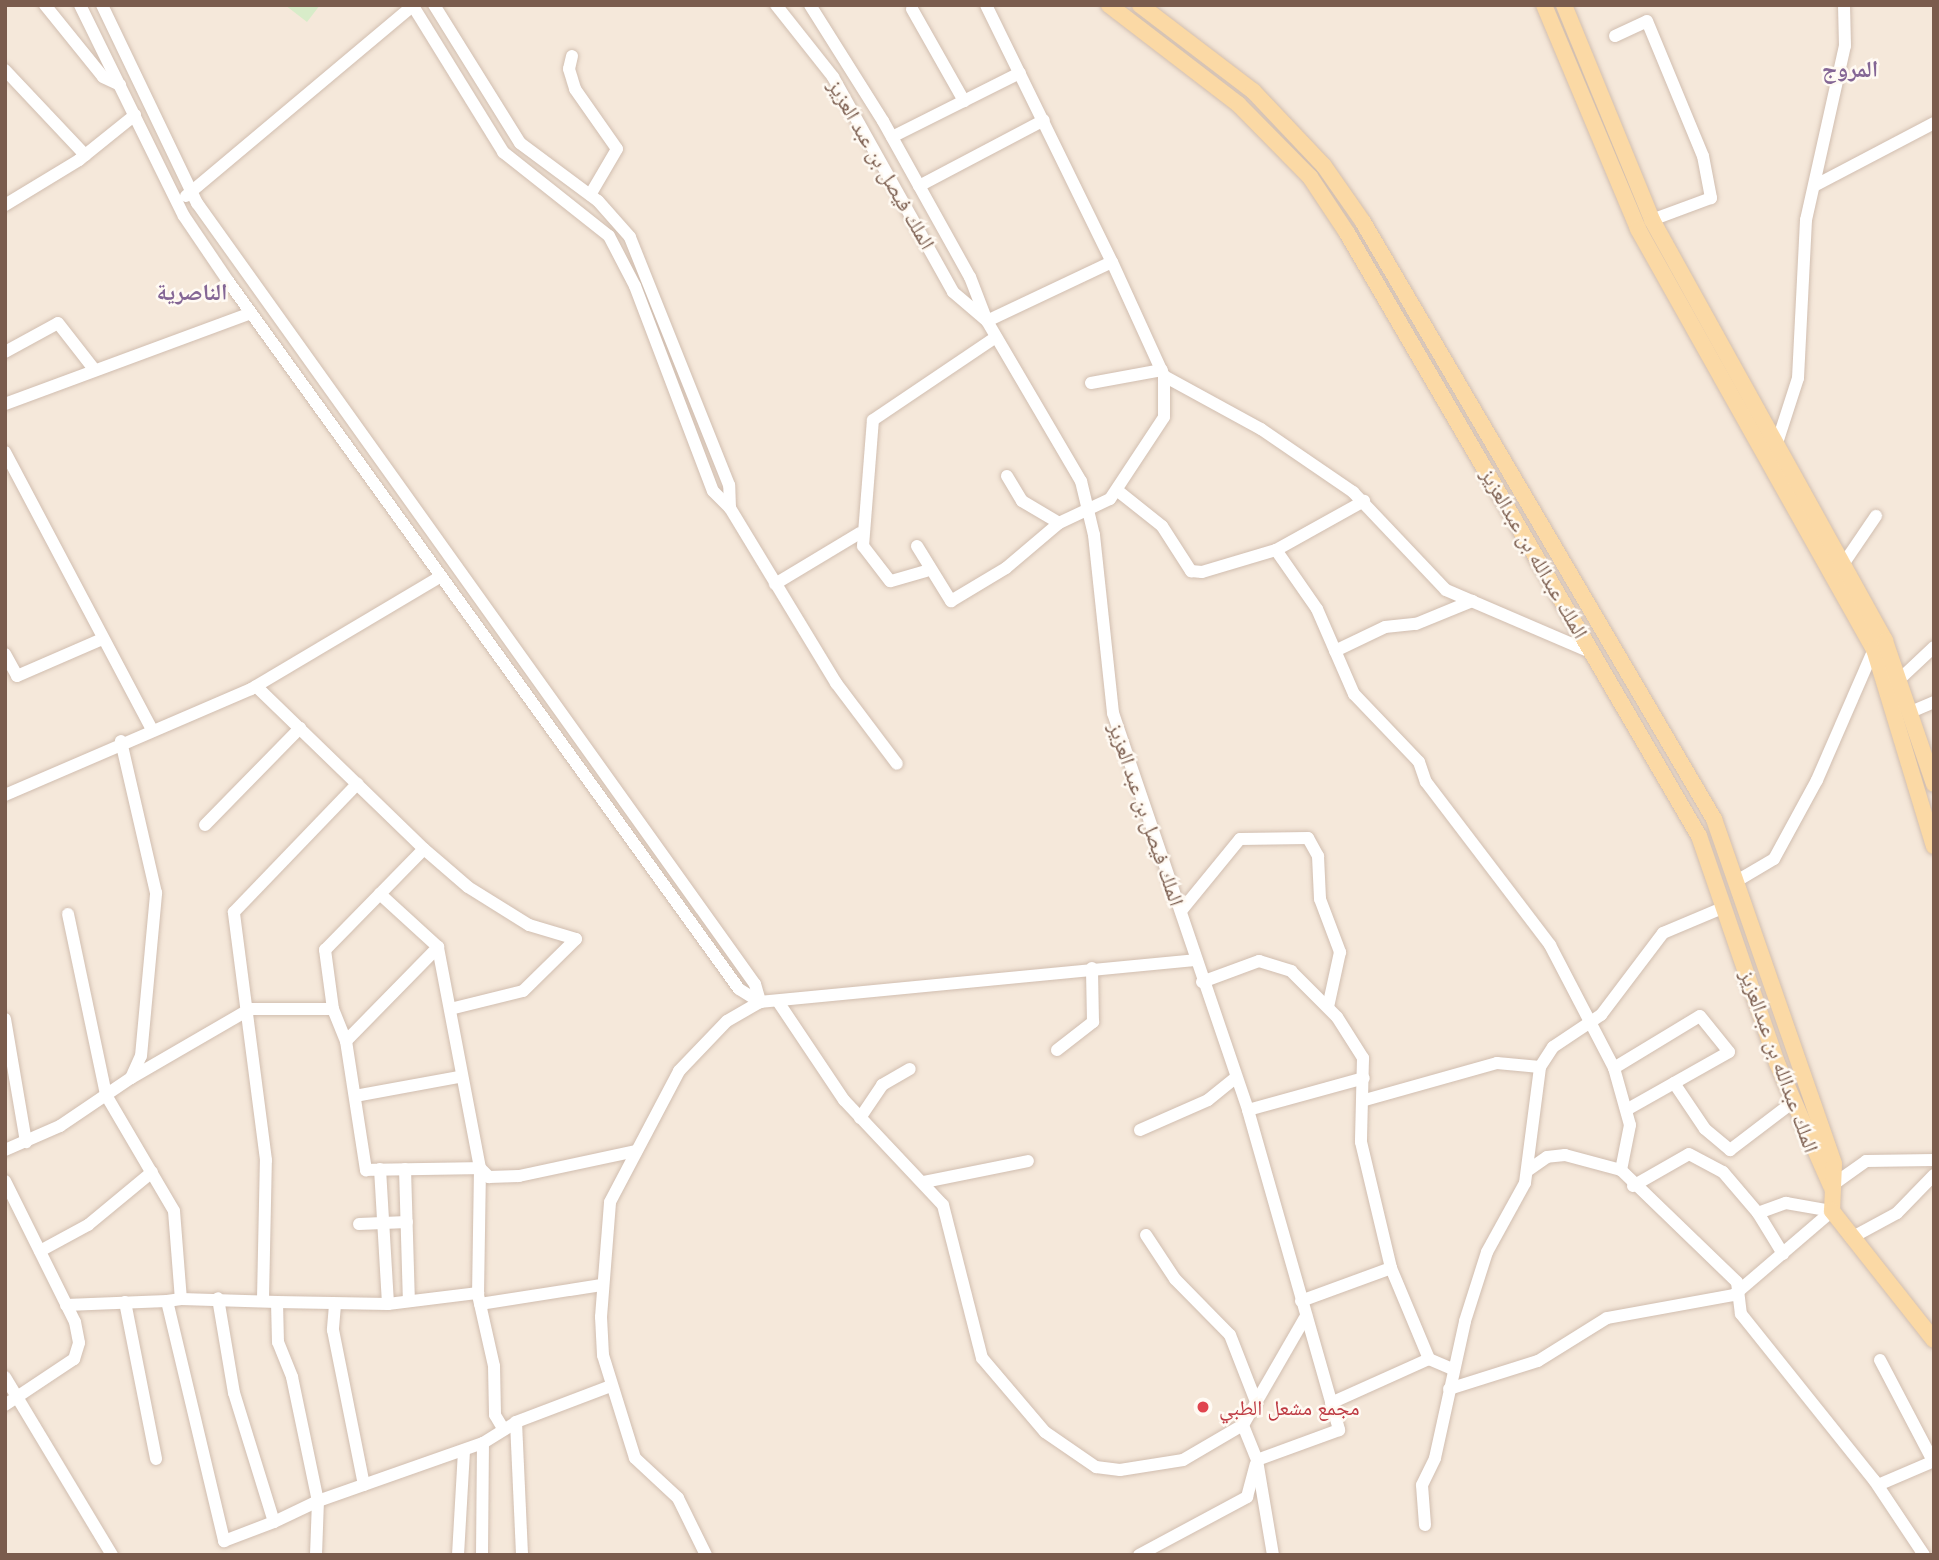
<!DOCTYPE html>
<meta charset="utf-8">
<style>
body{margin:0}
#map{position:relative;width:1939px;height:1560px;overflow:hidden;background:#fdf6ec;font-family:"Golos Text","Noto Naskh Arabic",sans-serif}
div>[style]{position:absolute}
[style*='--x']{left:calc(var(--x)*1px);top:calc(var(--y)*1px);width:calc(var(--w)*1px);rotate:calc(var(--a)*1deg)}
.residential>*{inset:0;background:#f5e8da;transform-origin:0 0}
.green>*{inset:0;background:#d8ecc9}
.roads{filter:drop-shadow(0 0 2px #d1beb0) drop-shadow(0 0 2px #d1beb0)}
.minor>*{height:12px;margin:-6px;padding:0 6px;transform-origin:6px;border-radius:6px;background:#fff}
.major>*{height:16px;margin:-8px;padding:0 8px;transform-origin:8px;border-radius:8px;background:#fbd9a5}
.dots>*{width:19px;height:19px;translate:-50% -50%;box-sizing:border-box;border:4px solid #fffaf3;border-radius:50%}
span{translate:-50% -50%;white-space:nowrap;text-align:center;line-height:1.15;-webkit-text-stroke:5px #fffaf3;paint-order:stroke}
.street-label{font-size:21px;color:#7a5c4d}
.health-label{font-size:21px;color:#be3a42}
.left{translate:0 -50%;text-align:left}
.neighbourhood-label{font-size:23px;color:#846695;font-weight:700}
.frame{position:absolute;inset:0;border:7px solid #7a5c4d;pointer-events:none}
</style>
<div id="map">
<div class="residential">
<i style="left:5px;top:5px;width:1929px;height:1550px"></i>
</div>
<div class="green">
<i style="clip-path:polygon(285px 5px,320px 5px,307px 22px)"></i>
</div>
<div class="roads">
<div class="minor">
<i style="--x:45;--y:5;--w:92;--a:51.1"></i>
<i style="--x:103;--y:77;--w:19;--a:25"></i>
<i style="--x:80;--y:5;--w:235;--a:63.8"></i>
<i style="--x:184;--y:216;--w:78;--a:55.9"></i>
<i style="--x:228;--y:281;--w:873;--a:54.18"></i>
<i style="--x:739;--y:989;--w:25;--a:32"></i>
<i style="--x:102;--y:5;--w:220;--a:64.4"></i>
<i style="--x:197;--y:203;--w:960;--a:54.46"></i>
<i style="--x:755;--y:984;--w:19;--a:74"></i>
<i style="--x:776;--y:5;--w:92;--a:51.6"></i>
<i style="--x:833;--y:77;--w:246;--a:60.8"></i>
<i style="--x:953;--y:292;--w:43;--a:40.3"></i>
<i style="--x:810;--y:5;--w:137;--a:57.8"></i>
<i style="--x:883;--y:121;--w:179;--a:60.9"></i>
<i style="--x:970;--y:277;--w:47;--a:68.9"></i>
<i style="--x:987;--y:321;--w:186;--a:59.6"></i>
<i style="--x:1081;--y:481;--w:56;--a:76.5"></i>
<i style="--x:1094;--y:535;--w:179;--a:83.9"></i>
<i style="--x:1113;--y:713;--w:419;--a:71.2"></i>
<i style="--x:1248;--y:1110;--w:333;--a:74.1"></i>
<i style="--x:1339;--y:1430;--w:87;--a:159.9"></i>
<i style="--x:986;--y:5;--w:286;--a:63.9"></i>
<i style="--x:413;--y:6;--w:172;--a:58.3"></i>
<i style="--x:503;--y:152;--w:135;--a:38.4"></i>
<i style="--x:609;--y:236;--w:56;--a:62.5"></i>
<i style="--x:635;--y:286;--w:219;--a:69.2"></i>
<i style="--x:713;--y:491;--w:24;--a:45"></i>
<i style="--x:730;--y:508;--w:23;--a:-92"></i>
<i style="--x:729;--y:485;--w:267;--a:-111.8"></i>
<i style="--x:630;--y:237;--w:48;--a:-131.6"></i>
<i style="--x:598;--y:201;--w:97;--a:-143.4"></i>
<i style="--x:520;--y:143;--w:163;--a:-121.9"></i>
<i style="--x:912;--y:9;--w:106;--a:60.5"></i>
<i style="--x:1615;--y:36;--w:35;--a:-25"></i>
<i style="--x:1647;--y:21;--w:146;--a:67.5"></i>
<i style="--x:1703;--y:156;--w:43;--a:79.2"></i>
<i style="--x:1711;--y:198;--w:63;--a:159.6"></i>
<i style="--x:572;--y:56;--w:13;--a:103"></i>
<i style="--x:569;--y:69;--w:21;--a:73"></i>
<i style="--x:575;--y:89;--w:73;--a:55"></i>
<i style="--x:617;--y:149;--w:53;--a:120.4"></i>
<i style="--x:5;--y:70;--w:117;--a:46.7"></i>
<i style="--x:892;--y:137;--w:143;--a:-26.6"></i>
<i style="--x:1816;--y:185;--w:133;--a:-27.7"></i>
<i style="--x:919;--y:186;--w:141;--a:-27.8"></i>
<i style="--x:186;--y:196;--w:297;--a:-40"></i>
<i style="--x:5;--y:205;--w:87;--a:-31.3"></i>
<i style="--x:79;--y:160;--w:72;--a:-38.8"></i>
<i style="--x:987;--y:321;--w:138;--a:-25.3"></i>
<i style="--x:1112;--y:262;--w:125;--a:65.5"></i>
<i style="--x:1164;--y:376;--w:111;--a:28.7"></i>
<i style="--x:1261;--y:429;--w:112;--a:34.4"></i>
<i style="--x:1353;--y:492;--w:135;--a:46.5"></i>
<i style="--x:1446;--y:590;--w:160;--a:23.2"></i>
<i style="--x:5;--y:352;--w:60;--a:-28.7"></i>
<i style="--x:58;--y:323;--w:58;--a:52"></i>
<i style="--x:1091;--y:383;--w:72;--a:-10.4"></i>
<i style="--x:5;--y:404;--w:262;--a:-20.3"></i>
<i style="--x:1778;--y:440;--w:65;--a:-72.1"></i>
<i style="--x:1798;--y:378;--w:158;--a:-87.1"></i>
<i style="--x:1806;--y:220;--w:178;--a:-77.4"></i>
<i style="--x:1845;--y:46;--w:41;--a:-91.4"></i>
<i style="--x:5;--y:452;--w:312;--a:62.1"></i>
<i style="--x:1007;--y:476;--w:29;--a:59"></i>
<i style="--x:1022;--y:501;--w:43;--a:30.7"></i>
<i style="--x:1118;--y:491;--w:56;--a:38.5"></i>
<i style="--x:1162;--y:526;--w:54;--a:57.2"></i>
<i style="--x:1191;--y:571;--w:11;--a:5"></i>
<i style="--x:1202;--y:572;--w:77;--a:-16.6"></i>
<i style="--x:1276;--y:550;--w:101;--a:-29.1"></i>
<i style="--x:730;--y:508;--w:205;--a:58.8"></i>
<i style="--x:836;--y:683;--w:101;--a:53"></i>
<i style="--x:917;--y:546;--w:65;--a:58.3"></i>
<i style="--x:951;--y:601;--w:64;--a:-31"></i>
<i style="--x:1006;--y:568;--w:70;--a:-40.3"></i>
<i style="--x:1059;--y:523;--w:56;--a:-25.2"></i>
<i style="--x:1110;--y:499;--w:98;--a:-56.6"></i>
<i style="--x:1164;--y:417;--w:41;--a:-90"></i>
<i style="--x:1276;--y:550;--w:72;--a:55.2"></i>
<i style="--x:1317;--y:609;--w:93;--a:66.5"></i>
<i style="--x:1354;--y:694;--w:94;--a:46.3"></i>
<i style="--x:1419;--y:762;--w:21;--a:71"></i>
<i style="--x:1426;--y:782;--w:205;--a:52.7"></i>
<i style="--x:1550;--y:945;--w:139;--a:62.5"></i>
<i style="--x:1614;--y:1068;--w:59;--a:74.3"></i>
<i style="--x:1630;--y:1125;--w:46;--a:101.3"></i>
<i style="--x:1621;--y:1170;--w:58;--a:-165"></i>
<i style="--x:1565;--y:1155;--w:18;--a:174"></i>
<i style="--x:1547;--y:1157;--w:24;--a:145"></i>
<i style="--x:1844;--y:563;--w:57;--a:-55.8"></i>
<i style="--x:926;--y:571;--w:37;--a:164"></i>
<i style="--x:890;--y:581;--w:44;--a:-127.6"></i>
<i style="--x:863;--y:546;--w:126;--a:-85.5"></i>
<i style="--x:873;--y:420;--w:148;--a:-34"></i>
<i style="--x:775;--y:584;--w:99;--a:-31"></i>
<i style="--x:1335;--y:651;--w:55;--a:-25.6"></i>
<i style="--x:1385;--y:627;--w:31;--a:-6"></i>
<i style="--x:1416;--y:624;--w:61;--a:-22.3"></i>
<i style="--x:5;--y:654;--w:25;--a:61"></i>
<i style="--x:17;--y:676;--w:93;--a:-23.5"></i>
<i style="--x:1902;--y:677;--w:44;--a:-43.2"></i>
<i style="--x:1913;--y:711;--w:23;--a:-23"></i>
<i style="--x:5;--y:795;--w:268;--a:-23.3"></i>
<i style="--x:251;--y:689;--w:220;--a:-30.7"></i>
<i style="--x:205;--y:825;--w:136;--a:-45.6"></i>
<i style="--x:424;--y:849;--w:58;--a:40.8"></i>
<i style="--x:468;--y:887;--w:72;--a:31.9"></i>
<i style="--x:529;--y:925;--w:49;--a:16.6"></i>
<i style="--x:576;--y:939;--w:74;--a:135.5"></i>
<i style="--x:523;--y:991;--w:75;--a:166.1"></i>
<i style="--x:1735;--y:882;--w:45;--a:-30.5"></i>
<i style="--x:1774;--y:859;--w:90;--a:-61.4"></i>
<i style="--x:1817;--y:780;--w:143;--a:-66.5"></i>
<i style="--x:1181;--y:911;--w:93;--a:-50.7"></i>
<i style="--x:1240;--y:839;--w:68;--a:-0.8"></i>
<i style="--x:1308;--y:838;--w:21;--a:61"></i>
<i style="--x:1318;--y:856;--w:43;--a:87.3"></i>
<i style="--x:1320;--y:899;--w:57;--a:69.3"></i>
<i style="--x:1340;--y:952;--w:56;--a:102.3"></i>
<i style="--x:68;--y:914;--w:185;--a:78.1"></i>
<i style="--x:106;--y:1095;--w:134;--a:59.6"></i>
<i style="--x:174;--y:1211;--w:88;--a:85.5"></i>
<i style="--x:181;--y:1299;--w:96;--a:1.8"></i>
<i style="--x:277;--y:1302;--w:40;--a:88.6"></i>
<i style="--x:278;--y:1342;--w:38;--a:68"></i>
<i style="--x:292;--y:1377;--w:127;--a:78.2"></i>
<i style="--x:318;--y:1501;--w:49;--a:154.5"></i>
<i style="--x:1202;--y:982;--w:61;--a:-20.2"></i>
<i style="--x:1259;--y:961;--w:34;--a:17"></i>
<i style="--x:1291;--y:971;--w:65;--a:45"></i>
<i style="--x:1337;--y:1017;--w:49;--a:57.6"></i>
<i style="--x:1363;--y:1058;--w:84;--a:91.4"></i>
<i style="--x:1361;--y:1142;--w:130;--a:76.6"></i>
<i style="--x:1391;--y:1268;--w:99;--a:67.3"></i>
<i style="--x:1429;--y:1359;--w:26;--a:23"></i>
<i style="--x:779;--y:1003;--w:117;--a:56.2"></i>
<i style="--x:844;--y:1100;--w:144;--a:46.7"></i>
<i style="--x:943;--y:1205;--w:158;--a:75.7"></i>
<i style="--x:982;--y:1358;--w:97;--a:49.6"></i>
<i style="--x:1045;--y:1432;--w:62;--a:34.5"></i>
<i style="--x:1096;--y:1467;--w:24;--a:7"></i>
<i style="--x:1120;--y:1470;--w:64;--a:-9"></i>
<i style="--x:1183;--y:1460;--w:69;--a:-30.3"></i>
<i style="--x:333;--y:1009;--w:35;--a:68"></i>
<i style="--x:346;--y:1041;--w:131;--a:81.2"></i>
<i style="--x:366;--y:1170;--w:114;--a:-1"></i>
<i style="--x:480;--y:1168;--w:225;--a:-100.8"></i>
<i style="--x:438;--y:947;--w:79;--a:-137.6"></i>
<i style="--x:5;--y:1019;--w:125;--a:80.3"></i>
<i style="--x:346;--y:1041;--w:132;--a:-45.6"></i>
<i style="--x:1057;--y:1050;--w:46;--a:-37.9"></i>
<i style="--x:1093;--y:1022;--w:54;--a:-91.1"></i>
<i style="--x:1614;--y:1068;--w:100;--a:-31.2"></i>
<i style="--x:1700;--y:1016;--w:46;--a:51.1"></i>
<i style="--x:1729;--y:1052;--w:116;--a:150.6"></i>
<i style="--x:131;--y:1078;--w:138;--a:-30.1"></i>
<i style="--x:250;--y:1009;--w:83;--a:0"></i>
<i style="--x:333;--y:1009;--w:60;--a:-97.7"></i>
<i style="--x:325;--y:950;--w:141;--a:-45.6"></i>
<i style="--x:424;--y:849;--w:234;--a:-135.9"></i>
<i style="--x:1674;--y:1083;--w:55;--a:56"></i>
<i style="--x:1705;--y:1129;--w:33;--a:40"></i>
<i style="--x:1730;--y:1150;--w:79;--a:-37.3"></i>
<i style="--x:355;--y:1096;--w:106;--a:-10.4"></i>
<i style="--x:1365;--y:1100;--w:137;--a:-15.7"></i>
<i style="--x:1497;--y:1063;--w:43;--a:5.3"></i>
<i style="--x:1248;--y:1110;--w:120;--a:-15.4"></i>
<i style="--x:860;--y:1118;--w:40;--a:-56"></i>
<i style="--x:882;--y:1085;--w:32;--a:-30"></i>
<i style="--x:1140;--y:1130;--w:74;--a:-23.8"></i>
<i style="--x:1208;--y:1100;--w:36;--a:-39"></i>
<i style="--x:5;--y:1150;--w:60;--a:-23.6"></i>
<i style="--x:60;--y:1126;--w:86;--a:-34.1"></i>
<i style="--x:131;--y:1078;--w:24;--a:-66"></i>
<i style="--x:141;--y:1056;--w:164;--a:-84.7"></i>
<i style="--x:156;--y:893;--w:156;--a:-103"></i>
<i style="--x:480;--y:1168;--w:127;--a:90.9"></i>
<i style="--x:478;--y:1295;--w:73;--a:77.3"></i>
<i style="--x:494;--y:1366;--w:49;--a:88.8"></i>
<i style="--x:495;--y:1415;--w:17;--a:59"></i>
<i style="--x:480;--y:1168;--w:13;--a:45"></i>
<i style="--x:489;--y:1177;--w:30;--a:-2"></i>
<i style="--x:519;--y:1176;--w:120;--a:-12.1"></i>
<i style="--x:380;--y:1169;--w:135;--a:86.6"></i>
<i style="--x:405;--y:1169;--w:132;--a:88.3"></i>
<i style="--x:1621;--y:1170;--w:161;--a:44"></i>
<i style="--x:1737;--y:1282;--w:32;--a:83"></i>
<i style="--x:1741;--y:1314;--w:213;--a:51.3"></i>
<i style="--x:1874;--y:1480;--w:90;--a:56.3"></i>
<i style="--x:5;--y:1181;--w:157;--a:63.6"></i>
<i style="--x:75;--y:1322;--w:21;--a:79"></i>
<i style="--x:79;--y:1343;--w:17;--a:107"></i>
<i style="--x:74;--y:1359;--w:83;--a:146.3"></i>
<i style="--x:924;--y:1182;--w:106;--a:-11.4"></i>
<i style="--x:1633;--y:1186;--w:64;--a:-29.7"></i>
<i style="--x:1689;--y:1154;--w:38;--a:28"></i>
<i style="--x:1723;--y:1172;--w:54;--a:49.5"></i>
<i style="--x:1758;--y:1213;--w:30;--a:-20"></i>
<i style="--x:1786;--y:1203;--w:47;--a:9.9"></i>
<i style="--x:1831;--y:1186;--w:43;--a:-35.5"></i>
<i style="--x:1866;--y:1161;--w:68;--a:-0.8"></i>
<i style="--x:1758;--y:1213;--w:48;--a:58.6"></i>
<i style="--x:359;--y:1224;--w:48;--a:-2.4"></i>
<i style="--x:1146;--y:1235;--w:53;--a:56.6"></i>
<i style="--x:1175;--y:1279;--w:78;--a:45.5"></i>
<i style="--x:1230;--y:1335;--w:69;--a:68.7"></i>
<i style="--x:1851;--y:1238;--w:52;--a:-28.5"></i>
<i style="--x:1897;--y:1213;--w:53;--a:-45.8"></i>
<i style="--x:40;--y:1251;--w:55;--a:-28.4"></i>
<i style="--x:88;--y:1225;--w:83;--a:-39.6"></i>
<i style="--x:263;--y:1298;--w:138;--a:-88.8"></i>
<i style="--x:266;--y:1160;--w:250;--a:-97.4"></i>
<i style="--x:234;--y:912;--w:178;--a:-46.1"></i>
<i style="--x:181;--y:1299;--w:14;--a:172"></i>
<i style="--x:167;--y:1301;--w:247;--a:76.6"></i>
<i style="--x:224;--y:1541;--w:53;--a:-20.8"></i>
<i style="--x:274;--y:1522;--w:135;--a:-107.2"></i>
<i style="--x:234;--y:1393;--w:96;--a:-99.6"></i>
<i style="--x:1301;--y:1301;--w:96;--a:-20.1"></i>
<i style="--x:125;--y:1302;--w:160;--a:78.8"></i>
<i style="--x:277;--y:1302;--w:111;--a:1"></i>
<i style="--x:388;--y:1304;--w:91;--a:-7"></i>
<i style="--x:480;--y:1304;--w:123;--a:-8.9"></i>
<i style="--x:66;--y:1305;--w:101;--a:-2.3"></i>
<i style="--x:335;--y:1305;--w:25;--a:95"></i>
<i style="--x:333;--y:1330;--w:158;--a:78.7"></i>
<i style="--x:1880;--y:1360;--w:114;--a:62.3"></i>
<i style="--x:5;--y:1377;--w:208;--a:59"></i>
<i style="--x:1449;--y:1389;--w:93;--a:-17.5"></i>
<i style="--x:1538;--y:1361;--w:81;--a:-31.9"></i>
<i style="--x:1607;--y:1318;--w:129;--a:-10.3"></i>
<i style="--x:1734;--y:1295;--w:129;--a:-40.6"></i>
<i style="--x:1331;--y:1403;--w:107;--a:-24.2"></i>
<i style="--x:516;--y:1422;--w:133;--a:87.4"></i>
<i style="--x:1878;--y:1485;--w:61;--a:-23.2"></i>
<i style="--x:1425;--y:1525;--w:40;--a:-94.3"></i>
<i style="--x:1422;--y:1485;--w:30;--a:-64"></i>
<i style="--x:1435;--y:1458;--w:140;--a:-77.6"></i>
<i style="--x:1465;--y:1321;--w:72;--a:-72.3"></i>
<i style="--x:1487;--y:1252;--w:79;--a:-61.2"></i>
<i style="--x:1525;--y:1183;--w:117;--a:-82.6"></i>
<i style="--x:1540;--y:1067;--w:24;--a:-57"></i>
<i style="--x:1553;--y:1047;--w:58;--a:-33.7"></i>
<i style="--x:1601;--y:1015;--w:103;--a:-52.9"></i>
<i style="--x:1663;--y:933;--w:67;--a:-22.8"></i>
<i style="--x:316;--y:1555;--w:54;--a:-87.9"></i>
<i style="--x:318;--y:1501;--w:175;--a:-19.4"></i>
<i style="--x:483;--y:1443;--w:39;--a:-32"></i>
<i style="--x:516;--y:1422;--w:102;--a:-20.8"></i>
<i style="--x:458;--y:1555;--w:105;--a:-86.7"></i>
<i style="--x:482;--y:1555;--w:112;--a:-89.5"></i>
<i style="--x:706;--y:1555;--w:64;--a:-116.2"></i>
<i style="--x:678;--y:1498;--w:59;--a:-137.1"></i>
<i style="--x:635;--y:1458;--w:108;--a:-107.3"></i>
<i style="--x:603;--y:1355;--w:38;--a:-93"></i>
<i style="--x:601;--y:1317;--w:115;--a:-85.5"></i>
<i style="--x:610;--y:1202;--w:148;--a:-62.2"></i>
<i style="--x:679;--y:1071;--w:69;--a:-46.2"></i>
<i style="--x:727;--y:1021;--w:38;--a:-30"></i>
<i style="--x:760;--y:1002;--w:436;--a:-5.5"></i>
<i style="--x:1139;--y:1555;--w:123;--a:-28.2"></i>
<i style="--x:1247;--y:1497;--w:34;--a:-75"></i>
<i style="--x:1273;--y:1555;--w:96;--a:-99.6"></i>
<i style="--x:1257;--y:1460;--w:38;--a:-112"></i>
<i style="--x:1243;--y:1425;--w:126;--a:-60"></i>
</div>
<div class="major">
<i style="--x:1109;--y:5;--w:163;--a:37.5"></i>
<i style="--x:1238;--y:104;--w:103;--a:45.4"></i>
<i style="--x:1310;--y:177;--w:67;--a:56.5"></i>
<i style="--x:1347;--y:233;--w:698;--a:59.73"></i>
<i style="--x:1699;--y:836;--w:240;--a:71"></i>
<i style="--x:1777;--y:1063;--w:134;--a:66.3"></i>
<i style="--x:1140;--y:5;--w:142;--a:37.3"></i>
<i style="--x:1253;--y:91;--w:103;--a:46.6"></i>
<i style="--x:1324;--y:166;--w:68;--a:55.1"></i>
<i style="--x:1363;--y:222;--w:693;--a:59.55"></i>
<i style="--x:1714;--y:819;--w:365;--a:70.8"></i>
<i style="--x:1834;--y:1164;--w:47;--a:92.4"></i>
<i style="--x:1832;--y:1211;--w:164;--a:51.7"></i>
<i style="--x:1544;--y:5;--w:243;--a:67.2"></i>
<i style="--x:1638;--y:229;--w:482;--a:60.7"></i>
<i style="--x:1874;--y:649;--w:206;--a:73.1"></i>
<i style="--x:1564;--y:5;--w:232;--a:67.7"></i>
<i style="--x:1652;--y:220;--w:481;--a:61"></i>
<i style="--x:1885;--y:641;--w:151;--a:71.1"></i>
</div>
</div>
<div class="dots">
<i style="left:1203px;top:1407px;background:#e0444e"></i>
</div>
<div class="street-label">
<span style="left:882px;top:164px;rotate:60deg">الملك فيصل بن عبد العزيز</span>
<span style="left:1535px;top:553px;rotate:60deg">الملك عبدالله بن عبدالعزيز</span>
<span style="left:1147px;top:814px;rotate:71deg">الملك فيصل بن عبد العزيز</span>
<span style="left:1780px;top:1061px;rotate:70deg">الملك عبدالله بن عبدالعزيز</span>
</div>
<div class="health-label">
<span class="left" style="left:1219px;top:1407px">مجمع مشعل الطبي</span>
</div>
<div class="neighbourhood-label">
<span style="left:1850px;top:68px">المروج</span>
<span style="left:192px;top:291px">الناصرية</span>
</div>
<div class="frame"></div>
</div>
